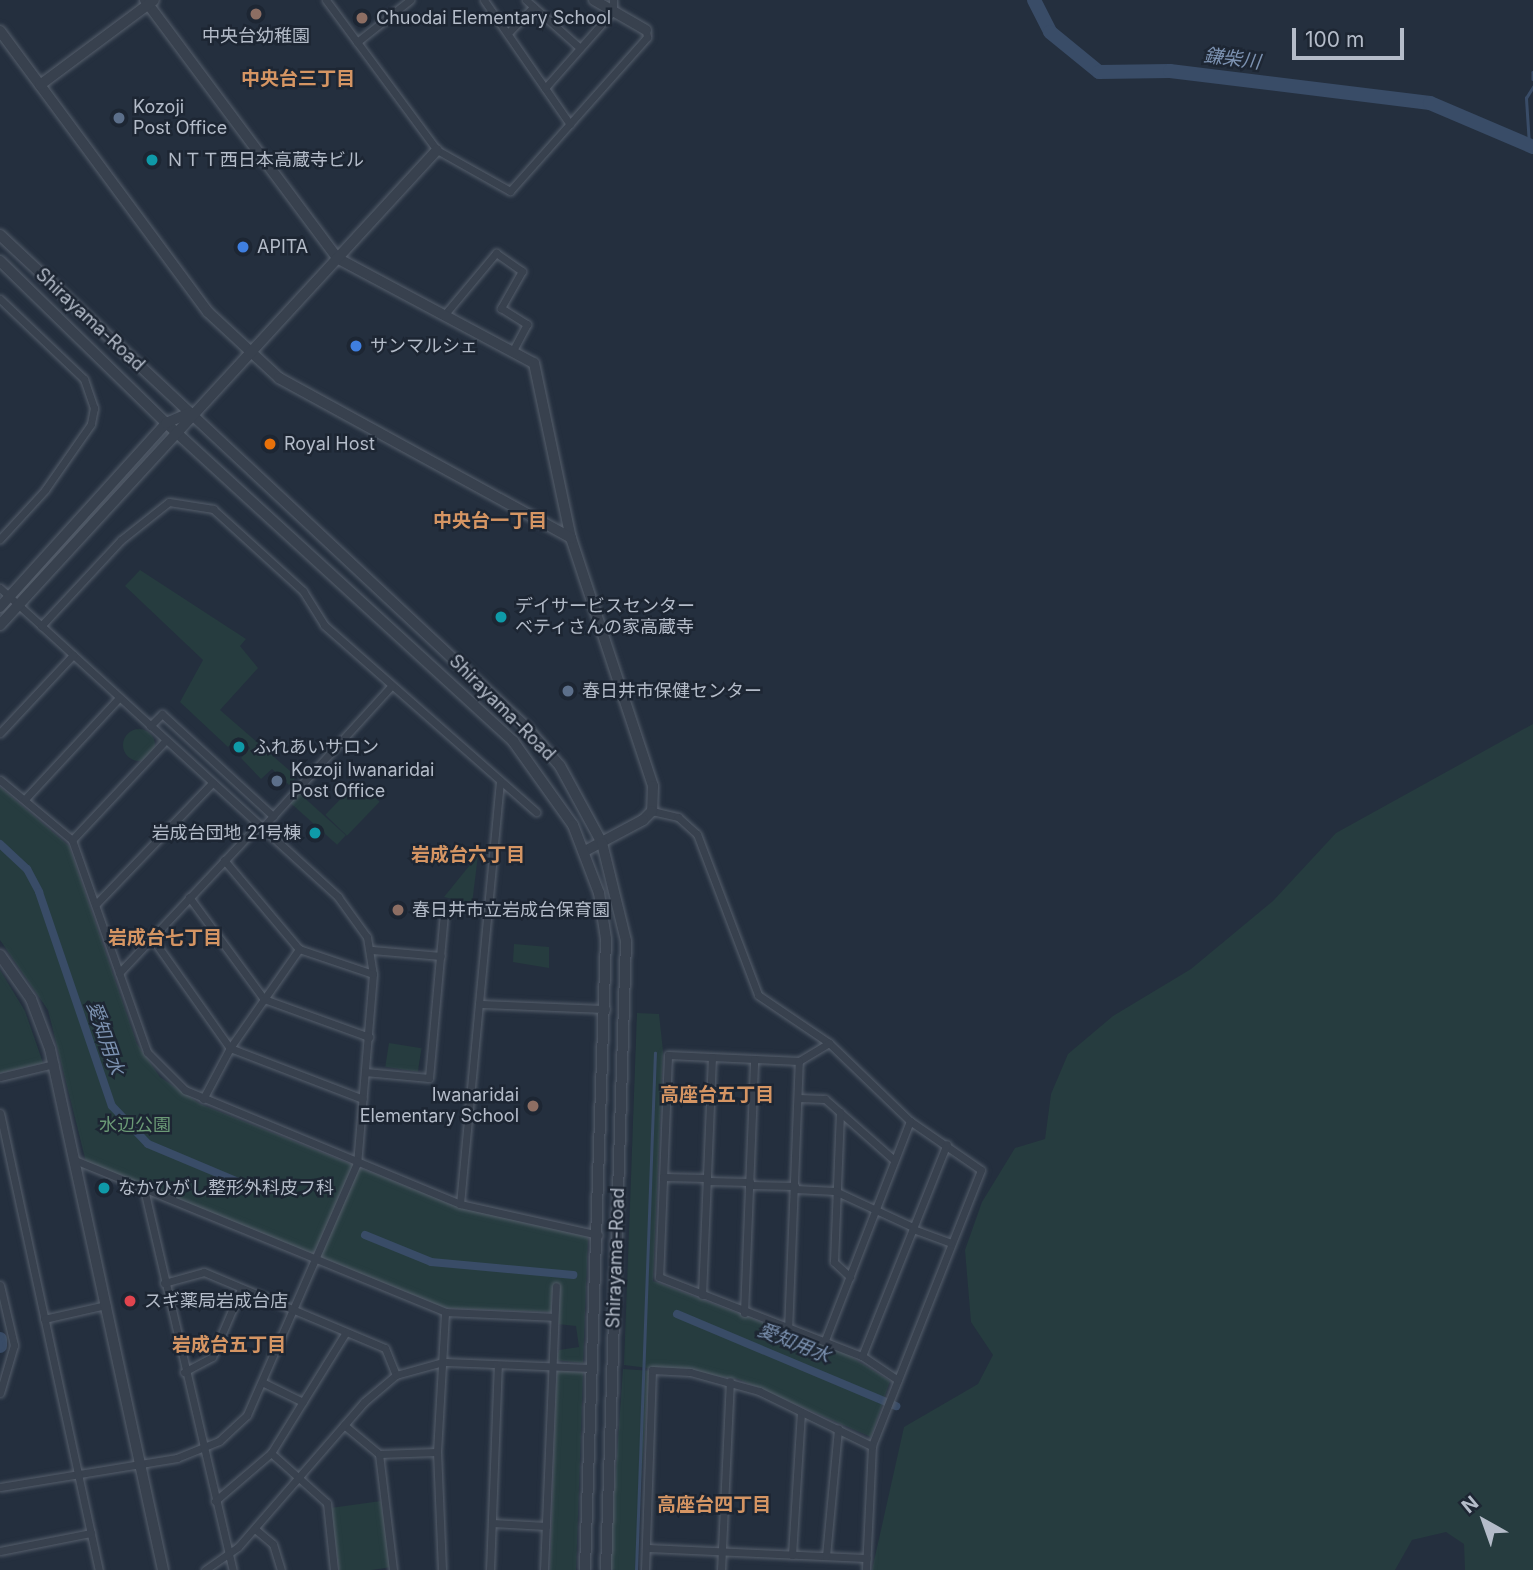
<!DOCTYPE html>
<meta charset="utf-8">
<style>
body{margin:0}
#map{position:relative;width:1533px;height:1570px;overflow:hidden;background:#242f3e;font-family:Inter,"Noto Sans JP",sans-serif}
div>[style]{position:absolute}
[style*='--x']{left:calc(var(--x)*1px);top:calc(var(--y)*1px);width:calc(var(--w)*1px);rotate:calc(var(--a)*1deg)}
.green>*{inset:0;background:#263c3f;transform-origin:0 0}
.round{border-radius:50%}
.stream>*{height:2.5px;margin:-1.25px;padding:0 1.25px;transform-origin:1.25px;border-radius:1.25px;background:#394c67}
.canal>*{height:8px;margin:-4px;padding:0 4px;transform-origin:4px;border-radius:4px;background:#394c67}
.river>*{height:14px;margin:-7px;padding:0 7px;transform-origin:7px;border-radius:7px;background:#394c67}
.roads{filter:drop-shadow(0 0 2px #565f6c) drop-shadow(0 0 2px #565f6c)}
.minor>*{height:7px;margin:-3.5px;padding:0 3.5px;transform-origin:3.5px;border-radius:3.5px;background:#38414e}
.tertiary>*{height:10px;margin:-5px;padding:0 5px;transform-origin:5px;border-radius:5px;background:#38414e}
.dots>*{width:19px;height:19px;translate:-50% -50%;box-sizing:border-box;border:4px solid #1d2633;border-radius:50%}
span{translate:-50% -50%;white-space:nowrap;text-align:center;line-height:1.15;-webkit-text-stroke:5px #1d2633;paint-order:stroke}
.poi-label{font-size:18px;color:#b4bcc9}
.left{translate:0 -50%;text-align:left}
.right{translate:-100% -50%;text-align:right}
.street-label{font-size:18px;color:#b4bcc9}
.park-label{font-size:18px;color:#6b9a76}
.water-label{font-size:19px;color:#7c92b1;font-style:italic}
.neighbourhood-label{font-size:19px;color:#d59563;font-weight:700}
.north{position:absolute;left:1449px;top:1486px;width:70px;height:70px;-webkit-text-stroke:5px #1d2633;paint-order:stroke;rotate:320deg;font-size:19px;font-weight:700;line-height:28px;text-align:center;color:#b4bcc9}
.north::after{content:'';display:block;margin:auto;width:24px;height:32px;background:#b4bcc9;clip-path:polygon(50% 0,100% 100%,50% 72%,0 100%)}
.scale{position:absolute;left:1292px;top:28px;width:112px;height:32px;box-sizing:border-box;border:4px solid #b4bcc9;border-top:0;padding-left:9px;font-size:21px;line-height:24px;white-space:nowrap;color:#b4bcc9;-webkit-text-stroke:5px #1d2633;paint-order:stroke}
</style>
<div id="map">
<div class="green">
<i style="clip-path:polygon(140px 570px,246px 639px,240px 646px,258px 668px,220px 710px,297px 777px,289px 785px,272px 769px,261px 779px,241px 758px,250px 748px,238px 737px,228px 747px,180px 702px,203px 660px,125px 586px)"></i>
<i style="clip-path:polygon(1533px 724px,1533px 1570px,1465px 1570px,1464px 1544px,1446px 1532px,1412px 1540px,1395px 1570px,872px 1570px,904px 1427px,978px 1384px,993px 1355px,971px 1322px,965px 1250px,982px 1202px,1015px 1148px,1045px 1139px,1051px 1094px,1068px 1054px,1113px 1016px,1191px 969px,1273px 901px,1336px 833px)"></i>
<i class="round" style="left:123px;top:729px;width:32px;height:32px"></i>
<i style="left:358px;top:781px;width:30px;height:47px;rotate:44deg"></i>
<i style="clip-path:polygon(0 787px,69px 846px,137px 1044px,160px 1077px,200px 1104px,461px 1208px,588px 1237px,583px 1363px,556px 1360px,559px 1350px,579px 1347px,576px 1326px,557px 1324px,552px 1291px,551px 1312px,445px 1308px,86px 1162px,48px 1010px,0 940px)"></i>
<i style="left:299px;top:793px;width:63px;height:13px;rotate:42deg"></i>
<i style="clip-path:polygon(478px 855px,472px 904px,444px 897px)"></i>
<i style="clip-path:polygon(514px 944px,549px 947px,549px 968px,513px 962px)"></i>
<i style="clip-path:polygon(0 970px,25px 1011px,43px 1063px,0 1073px)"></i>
<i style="clip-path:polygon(637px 1013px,659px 1014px,663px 1051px,653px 1281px,848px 1355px,890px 1381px,871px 1437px,738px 1379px,624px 1365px)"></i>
<i style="left:389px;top:1043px;width:33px;height:24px;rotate:9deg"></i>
<i style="left:623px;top:1369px;width:26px;height:201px;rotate:4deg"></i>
<i style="left:557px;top:1371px;width:26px;height:199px;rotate:2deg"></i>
<i style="left:381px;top:1501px;width:67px;height:51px;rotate:82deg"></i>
</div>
<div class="stream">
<i style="--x:1533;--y:72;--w:7;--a:90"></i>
<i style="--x:1529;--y:145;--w:47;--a:-93.7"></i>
<i style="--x:1526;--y:98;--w:13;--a:-58"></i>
<i style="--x:636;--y:1570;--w:517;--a:-87.9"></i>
</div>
<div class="canal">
<i style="--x:0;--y:844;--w:37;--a:43"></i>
<i style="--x:27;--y:869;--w:26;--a:62"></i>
<i style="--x:39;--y:892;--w:226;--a:71.2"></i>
<i style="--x:112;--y:1106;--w:52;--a:46.5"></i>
<i style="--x:148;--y:1144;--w:103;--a:22.8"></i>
<i style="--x:365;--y:1235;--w:71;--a:22.2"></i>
<i style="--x:431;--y:1262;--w:143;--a:5.2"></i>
<i style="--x:677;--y:1314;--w:238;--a:22.8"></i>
</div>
<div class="river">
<i style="--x:1034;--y:0;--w:36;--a:63"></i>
<i style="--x:1050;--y:32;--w:63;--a:39.2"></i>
<i style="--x:1099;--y:72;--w:71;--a:-0.8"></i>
<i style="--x:1170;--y:71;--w:262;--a:7"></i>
<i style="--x:1430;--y:103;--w:112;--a:23.1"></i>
<i style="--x:0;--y:1339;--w:7;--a:90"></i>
</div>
<div class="roads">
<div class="minor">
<i style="--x:326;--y:0;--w:187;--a:53.5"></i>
<i style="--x:437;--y:150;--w:84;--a:29.3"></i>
<i style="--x:510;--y:191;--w:206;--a:-48.3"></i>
<i style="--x:647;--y:37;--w:7;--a:-98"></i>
<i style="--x:484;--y:0;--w:151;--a:55.3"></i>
<i style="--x:526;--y:0;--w:72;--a:41.6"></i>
<i style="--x:509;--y:32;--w:35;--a:-46"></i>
<i style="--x:357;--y:42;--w:68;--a:-38.4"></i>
<i style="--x:545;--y:88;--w:103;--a:-48.6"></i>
<i style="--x:613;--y:11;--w:11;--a:-90"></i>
<i style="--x:0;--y:299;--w:116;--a:43.6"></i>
<i style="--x:84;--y:379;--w:31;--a:71"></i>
<i style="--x:94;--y:408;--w:16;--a:101"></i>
<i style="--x:91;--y:424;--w:80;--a:124.9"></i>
<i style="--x:45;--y:490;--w:67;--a:132.6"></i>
<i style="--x:445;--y:314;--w:80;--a:-50.1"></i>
<i style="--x:496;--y:253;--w:32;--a:35"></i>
<i style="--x:522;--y:271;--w:43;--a:119.6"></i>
<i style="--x:501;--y:308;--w:31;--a:32"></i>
<i style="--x:527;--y:324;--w:30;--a:118"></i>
<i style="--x:0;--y:588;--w:458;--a:42.4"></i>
<i style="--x:338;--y:897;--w:49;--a:54.1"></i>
<i style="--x:367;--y:937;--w:37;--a:81"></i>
<i style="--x:373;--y:974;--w:190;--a:94.8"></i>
<i style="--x:357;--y:1163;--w:275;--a:113.6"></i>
<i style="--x:247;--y:1415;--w:38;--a:137"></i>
<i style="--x:219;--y:1441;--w:45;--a:158"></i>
<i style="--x:177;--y:1458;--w:179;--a:170.7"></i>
<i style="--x:41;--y:626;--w:117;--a:-47.1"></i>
<i style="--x:121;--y:540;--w:61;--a:-38.4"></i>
<i style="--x:169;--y:502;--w:45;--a:9"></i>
<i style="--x:213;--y:509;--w:122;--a:42.3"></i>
<i style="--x:303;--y:591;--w:40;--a:58"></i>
<i style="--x:324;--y:625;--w:283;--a:41.4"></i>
<i style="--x:150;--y:726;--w:17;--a:-45"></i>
<i style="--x:162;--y:714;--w:151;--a:42.6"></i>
<i style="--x:0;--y:733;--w:107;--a:-46.9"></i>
<i style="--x:0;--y:780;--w:94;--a:39.8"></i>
<i style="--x:72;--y:840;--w:225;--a:70.5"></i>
<i style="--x:147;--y:1052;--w:54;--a:45"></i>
<i style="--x:185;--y:1090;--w:298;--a:22.5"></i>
<i style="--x:460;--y:1204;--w:142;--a:12.6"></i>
<i style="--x:25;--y:799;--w:138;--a:-47.1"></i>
<i style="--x:652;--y:811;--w:27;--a:13"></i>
<i style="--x:678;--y:817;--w:25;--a:42"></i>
<i style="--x:697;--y:834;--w:172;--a:69.2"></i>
<i style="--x:758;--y:995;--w:86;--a:34.1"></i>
<i style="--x:829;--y:1043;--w:112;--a:43.9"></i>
<i style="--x:910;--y:1121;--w:86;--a:34.6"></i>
<i style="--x:981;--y:1170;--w:297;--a:111.6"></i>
<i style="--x:872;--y:1446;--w:124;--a:92.8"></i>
<i style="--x:262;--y:828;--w:192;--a:-47.7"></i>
<i style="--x:72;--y:840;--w:137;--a:-46.8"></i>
<i style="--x:224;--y:860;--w:116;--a:49.9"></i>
<i style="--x:299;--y:949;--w:78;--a:18.7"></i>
<i style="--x:189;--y:897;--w:127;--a:53.7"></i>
<i style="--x:264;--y:999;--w:112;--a:19.9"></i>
<i style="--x:96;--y:904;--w:168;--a:-46.2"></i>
<i style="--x:152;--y:938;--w:135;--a:54.7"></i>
<i style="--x:230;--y:1048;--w:142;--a:21"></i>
<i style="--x:372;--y:950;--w:69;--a:5"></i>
<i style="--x:119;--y:973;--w:203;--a:-46.8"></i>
<i style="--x:479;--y:1004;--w:127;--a:2.3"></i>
<i style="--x:829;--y:1043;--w:35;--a:149"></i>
<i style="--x:799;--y:1061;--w:131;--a:-177.4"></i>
<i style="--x:668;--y:1055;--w:222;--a:92.3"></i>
<i style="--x:659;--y:1277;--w:218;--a:21.3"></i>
<i style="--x:862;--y:1356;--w:43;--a:33.7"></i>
<i style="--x:365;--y:1072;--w:64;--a:5.4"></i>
<i style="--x:429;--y:1078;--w:165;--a:-84.8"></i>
<i style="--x:0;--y:1077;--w:56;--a:-13.5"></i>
<i style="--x:798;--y:1098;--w:27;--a:2"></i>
<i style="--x:825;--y:1099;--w:92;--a:41.5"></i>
<i style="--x:203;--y:1099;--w:58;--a:-62.1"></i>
<i style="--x:230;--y:1048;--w:121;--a:-55.1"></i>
<i style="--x:840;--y:1112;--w:150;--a:92.3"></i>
<i style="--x:834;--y:1262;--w:22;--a:43"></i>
<i style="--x:0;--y:1113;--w:468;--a:77.8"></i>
<i style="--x:75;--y:1160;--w:400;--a:22.3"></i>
<i style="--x:445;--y:1312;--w:109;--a:2.6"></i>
<i style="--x:663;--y:1177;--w:44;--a:1.3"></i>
<i style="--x:707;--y:1181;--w:43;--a:1.3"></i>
<i style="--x:749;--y:1185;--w:46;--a:1.2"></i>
<i style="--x:144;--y:1189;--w:391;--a:76.9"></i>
<i style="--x:795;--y:1189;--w:40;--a:2.9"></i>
<i style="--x:835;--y:1191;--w:86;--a:24.8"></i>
<i style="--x:460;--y:1204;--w:424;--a:-84.6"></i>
<i style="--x:913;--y:1229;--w:40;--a:20.2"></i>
<i style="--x:164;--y:1283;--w:41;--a:-15.4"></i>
<i style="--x:204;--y:1272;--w:196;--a:22.8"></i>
<i style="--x:385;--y:1348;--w:29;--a:68"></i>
<i style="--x:0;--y:1285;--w:62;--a:76.9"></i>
<i style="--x:14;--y:1345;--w:50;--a:106.3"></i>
<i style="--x:702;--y:1295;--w:238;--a:-87.6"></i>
<i style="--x:744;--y:1313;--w:254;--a:-87.7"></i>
<i style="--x:44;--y:1319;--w:64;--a:-12.7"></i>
<i style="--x:788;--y:1331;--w:270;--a:-87.7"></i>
<i style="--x:825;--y:1340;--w:235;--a:-68.8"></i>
<i style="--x:862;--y:1356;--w:228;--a:-68.2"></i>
<i style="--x:184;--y:1372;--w:32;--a:-28"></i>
<i style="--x:212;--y:1357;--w:74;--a:-66.9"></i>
<i style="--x:264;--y:1383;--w:43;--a:26"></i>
<i style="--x:344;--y:1425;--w:45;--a:39.6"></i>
<i style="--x:379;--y:1454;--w:117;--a:83.1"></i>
<i style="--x:271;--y:1453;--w:75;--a:41.8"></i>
<i style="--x:327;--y:1503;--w:67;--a:84"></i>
<i style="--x:379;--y:1454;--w:58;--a:-2"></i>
<i style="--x:215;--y:1501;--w:74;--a:-40.6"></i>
<i style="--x:271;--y:1453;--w:142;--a:-58.2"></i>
<i style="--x:492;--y:1523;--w:54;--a:3.2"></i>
<i style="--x:255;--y:1529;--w:23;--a:40"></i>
<i style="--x:273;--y:1544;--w:27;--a:73"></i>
<i style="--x:646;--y:1548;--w:221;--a:2.6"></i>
<i style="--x:0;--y:1551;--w:93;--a:-11.2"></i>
<i style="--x:792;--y:1555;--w:143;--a:-86.4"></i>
<i style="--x:826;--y:1556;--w:128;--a:-84.6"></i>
<i style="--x:205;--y:1570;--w:40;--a:-34.9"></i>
<i style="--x:238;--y:1547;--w:192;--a:-49"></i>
<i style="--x:364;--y:1402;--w:42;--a:-40.2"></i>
<i style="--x:396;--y:1375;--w:49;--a:-15.5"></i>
<i style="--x:443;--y:1362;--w:150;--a:2.3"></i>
<i style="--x:442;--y:1570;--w:118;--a:-92.4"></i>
<i style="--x:437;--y:1452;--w:140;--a:-86.7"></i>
<i style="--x:490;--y:1570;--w:205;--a:-87.8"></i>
<i style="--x:544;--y:1570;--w:284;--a:-87.6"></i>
<i style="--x:645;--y:1570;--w:200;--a:-88"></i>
<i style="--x:652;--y:1370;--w:38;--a:3"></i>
<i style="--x:690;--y:1372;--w:72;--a:15.4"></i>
<i style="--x:759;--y:1391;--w:126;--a:26"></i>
<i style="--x:721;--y:1570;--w:189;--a:-87.3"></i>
</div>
<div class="tertiary">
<i style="--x:145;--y:0;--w:322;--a:53.3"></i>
<i style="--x:337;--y:258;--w:223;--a:28.1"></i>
<i style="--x:534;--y:363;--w:179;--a:78.1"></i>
<i style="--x:571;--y:538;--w:261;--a:71.7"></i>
<i style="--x:653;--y:786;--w:25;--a:92"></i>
<i style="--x:652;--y:811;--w:13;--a:135"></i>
<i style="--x:643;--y:820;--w:66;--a:151.9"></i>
<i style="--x:594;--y:0;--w:60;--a:30"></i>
<i style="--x:0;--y:31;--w:350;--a:53.5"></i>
<i style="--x:208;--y:312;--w:97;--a:42.9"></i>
<i style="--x:279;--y:378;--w:333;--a:28.7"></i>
<i style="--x:40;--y:85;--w:142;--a:-36.7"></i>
<i style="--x:0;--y:235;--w:722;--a:43.09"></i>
<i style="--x:527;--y:728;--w:50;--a:49"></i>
<i style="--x:560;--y:766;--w:88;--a:61.4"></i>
<i style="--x:602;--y:843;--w:101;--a:76.2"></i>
<i style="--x:626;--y:941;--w:629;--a:91.82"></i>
<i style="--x:0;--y:261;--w:232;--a:44.3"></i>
<i style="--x:166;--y:423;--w:471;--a:42.5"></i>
<i style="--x:513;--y:741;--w:103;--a:54.5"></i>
<i style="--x:573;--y:825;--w:73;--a:69.1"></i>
<i style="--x:599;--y:893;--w:47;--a:81.3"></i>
<i style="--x:606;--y:939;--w:631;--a:91.91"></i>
<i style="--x:0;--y:607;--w:248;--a:-47.9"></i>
<i style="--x:166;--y:423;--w:26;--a:-23"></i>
<i style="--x:0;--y:625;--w:645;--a:-47.39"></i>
<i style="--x:0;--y:955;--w:54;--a:54.8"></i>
<i style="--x:31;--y:999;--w:53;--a:69.2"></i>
<i style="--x:50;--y:1049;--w:533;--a:77.76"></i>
</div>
</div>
<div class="dots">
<i style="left:256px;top:14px;background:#8d6e63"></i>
<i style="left:362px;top:18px;background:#8d6e63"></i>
<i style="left:119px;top:118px;background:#5c6f8a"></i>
<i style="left:152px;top:160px;background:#0f9aa8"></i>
<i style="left:243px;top:247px;background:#3f7fe0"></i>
<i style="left:356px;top:346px;background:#3f7fe0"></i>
<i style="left:270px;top:444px;background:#e8710a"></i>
<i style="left:501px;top:617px;background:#0f9aa8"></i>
<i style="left:568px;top:691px;background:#5c6f8a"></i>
<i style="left:239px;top:747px;background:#0f9aa8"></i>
<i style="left:277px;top:781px;background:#5c6f8a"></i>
<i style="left:315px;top:833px;background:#0f9aa8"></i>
<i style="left:398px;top:910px;background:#8d6e63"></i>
<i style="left:533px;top:1106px;background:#8d6e63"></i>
<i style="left:104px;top:1188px;background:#0f9aa8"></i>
<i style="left:130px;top:1301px;background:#e0444e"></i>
</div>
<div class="poi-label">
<span class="left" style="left:376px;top:18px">Chuodai Elementary School</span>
<span style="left:256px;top:36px">中央台幼稚園</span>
<span class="left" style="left:133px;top:118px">Kozoji<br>Post Office</span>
<span class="left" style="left:166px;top:160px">ＮＴＴ西日本高蔵寺ビル</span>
<span class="left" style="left:257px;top:247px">APITA</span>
<span class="left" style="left:370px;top:346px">サンマルシェ</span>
<span class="left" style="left:284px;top:444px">Royal Host</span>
<span class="left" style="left:515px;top:617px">デイサービスセンター<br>ベティさんの家高蔵寺</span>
<span class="left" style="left:582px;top:691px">春日井市保健センター</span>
<span class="left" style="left:253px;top:747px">ふれあいサロン</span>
<span class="left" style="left:291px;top:781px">Kozoji Iwanaridai<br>Post Office</span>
<span class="right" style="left:301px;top:833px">岩成台団地 21号棟</span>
<span class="left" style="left:412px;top:910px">春日井市立岩成台保育園</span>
<span class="right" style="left:519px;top:1106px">Iwanaridai<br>Elementary School</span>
<span class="left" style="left:118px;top:1188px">なかひがし整形外科皮フ科</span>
<span class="left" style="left:144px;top:1301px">スギ薬局岩成台店</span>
</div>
<div class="street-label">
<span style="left:90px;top:320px;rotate:43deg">Shirayama-Road</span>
<span style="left:502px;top:708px;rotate:45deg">Shirayama-Road</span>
<span style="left:616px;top:1258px;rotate:-88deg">Shirayama-Road</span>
</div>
<div class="park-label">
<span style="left:135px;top:1125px">水辺公園</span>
</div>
<div class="water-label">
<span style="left:1232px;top:59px;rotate:7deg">鎌柴川</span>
<span style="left:105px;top:1038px;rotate:71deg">愛知用水</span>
<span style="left:794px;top:1343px;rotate:22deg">愛知用水</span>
</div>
<div class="neighbourhood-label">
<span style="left:298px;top:79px">中央台三丁目</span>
<span style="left:490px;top:521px">中央台一丁目</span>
<span style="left:468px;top:855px">岩成台六丁目</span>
<span style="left:165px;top:938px">岩成台七丁目</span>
<span style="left:717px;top:1095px">高座台五丁目</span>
<span style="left:229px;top:1345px">岩成台五丁目</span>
<span style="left:714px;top:1505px">高座台四丁目</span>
</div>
<div class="north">N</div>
<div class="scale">100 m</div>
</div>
